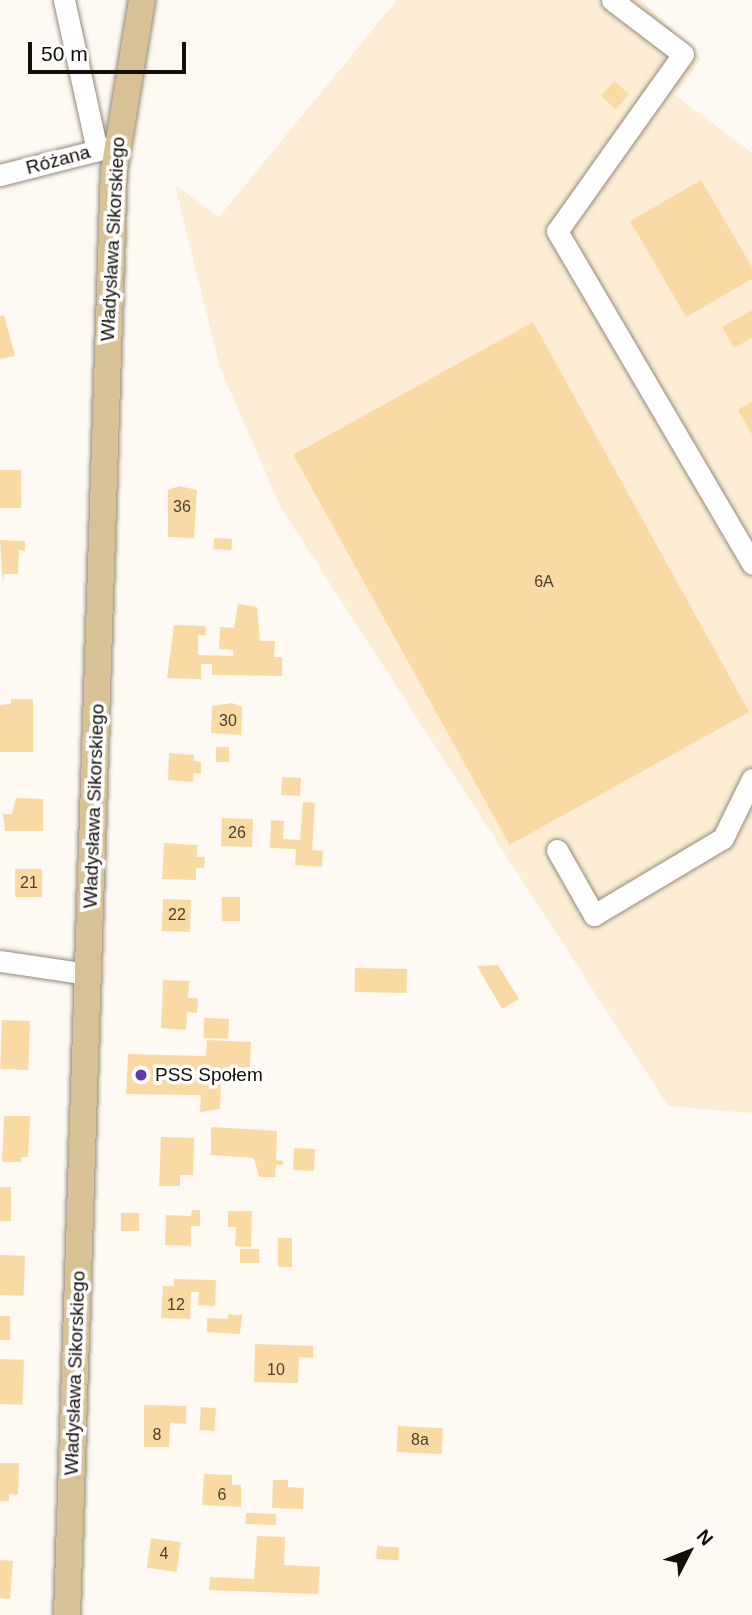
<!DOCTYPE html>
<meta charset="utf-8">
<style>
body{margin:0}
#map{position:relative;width:752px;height:1615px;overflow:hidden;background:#fefaf3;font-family:Helvetica,sans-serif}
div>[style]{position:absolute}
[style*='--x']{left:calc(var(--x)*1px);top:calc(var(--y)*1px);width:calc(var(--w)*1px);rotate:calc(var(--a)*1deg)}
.built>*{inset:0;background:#fcedd4}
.building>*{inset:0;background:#fadaa4;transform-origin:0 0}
.roads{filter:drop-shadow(0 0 2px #938979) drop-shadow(0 0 2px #938979)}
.minor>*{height:21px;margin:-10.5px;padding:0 10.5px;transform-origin:10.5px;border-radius:10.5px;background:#fff}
.major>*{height:26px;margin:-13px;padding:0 13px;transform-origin:13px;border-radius:13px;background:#d8c195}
.dots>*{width:19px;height:19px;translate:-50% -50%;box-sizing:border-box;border:4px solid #fff;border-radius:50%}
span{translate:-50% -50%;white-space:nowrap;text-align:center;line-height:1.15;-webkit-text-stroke:7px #fff;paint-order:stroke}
.number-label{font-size:16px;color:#4c412f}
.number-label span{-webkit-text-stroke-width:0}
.street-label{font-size:19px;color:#120e08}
.poi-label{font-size:19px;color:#120e08}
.left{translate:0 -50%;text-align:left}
.north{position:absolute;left:654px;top:1517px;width:70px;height:70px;-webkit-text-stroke:5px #fff;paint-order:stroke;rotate:48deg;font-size:19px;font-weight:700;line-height:28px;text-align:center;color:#120e08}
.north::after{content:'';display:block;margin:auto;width:24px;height:32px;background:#120e08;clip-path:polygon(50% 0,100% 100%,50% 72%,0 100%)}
.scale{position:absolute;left:28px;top:42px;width:158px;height:32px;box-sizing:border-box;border:4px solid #120e08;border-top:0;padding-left:9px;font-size:21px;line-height:24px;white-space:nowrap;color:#120e08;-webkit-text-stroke:5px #fff;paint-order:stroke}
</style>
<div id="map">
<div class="built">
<i style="clip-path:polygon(397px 0,641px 0,701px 59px,675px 95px,752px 153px,752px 1113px,668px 1106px,281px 508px,220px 368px,175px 185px,219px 217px)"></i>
</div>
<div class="building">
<i style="left:614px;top:81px;width:20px;height:20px;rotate:41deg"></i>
<i style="clip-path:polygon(701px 180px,752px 267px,752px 279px,686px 317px,630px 221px)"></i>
<i style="clip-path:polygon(752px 310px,752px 338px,734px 348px,722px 327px)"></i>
<i style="clip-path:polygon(4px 315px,15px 356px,0 359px,0 316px)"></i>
<i style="left:533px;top:322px;width:446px;height:274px;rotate:61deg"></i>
<i style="clip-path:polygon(752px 401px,752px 435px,738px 410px)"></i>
<i style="left:0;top:470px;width:21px;height:38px"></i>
<i style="clip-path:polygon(179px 486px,197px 490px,194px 538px,168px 537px,168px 490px)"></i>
<i style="left:214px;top:538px;width:18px;height:11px;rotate:3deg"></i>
<i style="clip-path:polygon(0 540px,25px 541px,25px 551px,19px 550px,18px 574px,4px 574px,3px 585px)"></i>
<i style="clip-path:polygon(238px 604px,257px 607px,260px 641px,275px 641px,274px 657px,282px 657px,282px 676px,212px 675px,212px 664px,201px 664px,201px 679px,167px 678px,174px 625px,205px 626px,206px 635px,198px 635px,198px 655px,233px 656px,233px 650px,219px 649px,220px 627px,234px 628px)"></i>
<i style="clip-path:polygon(11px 699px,33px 699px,33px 752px,0 752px,0 705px,11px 704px)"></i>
<i style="clip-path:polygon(232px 703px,242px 707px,241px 735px,211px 733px,212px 706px)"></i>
<i style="left:216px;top:747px;width:13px;height:15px"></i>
<i style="clip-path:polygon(169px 753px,194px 755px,194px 761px,201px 762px,201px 774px,194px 773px,193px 782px,168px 780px)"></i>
<i style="left:282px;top:777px;width:19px;height:18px;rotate:3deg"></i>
<i style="clip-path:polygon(16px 798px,43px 799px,43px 831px,5px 831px,3px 814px,12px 814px)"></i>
<i style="clip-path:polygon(303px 802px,315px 803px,312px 850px,323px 851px,322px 867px,295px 865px,296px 849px,270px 848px,271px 820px,284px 821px,283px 839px,300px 840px)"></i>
<i style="left:222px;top:818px;width:31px;height:28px;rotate:2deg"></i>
<i style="clip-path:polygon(164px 843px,197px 845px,197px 857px,205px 857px,204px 868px,196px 868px,196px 880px,162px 879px)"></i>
<i style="left:15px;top:869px;width:27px;height:28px"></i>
<i style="left:222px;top:897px;width:18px;height:24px"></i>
<i style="left:163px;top:899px;width:28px;height:32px;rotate:2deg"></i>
<i style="clip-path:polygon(498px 965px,519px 999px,502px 1009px,477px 966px)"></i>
<i style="left:355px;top:968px;width:52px;height:24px;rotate:1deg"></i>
<i style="clip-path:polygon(163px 980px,189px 981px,188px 998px,198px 998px,197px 1013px,187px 1012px,186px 1030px,161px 1028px)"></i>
<i style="left:204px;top:1018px;width:25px;height:20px;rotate:2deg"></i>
<i style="left:2px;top:1020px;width:28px;height:49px;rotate:2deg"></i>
<i style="clip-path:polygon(207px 1040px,251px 1042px,249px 1081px,221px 1082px,220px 1109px,200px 1112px,201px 1095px,126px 1094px,128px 1054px,206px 1056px)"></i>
<i style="clip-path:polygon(4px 1116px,30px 1116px,28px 1157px,21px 1157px,21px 1162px,2px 1162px)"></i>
<i style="clip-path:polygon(211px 1127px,277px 1131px,276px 1160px,283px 1161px,283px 1165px,276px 1165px,275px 1177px,259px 1177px,254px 1158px,211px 1155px)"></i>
<i style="clip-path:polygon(161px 1137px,194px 1138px,193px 1175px,180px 1175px,180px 1186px,159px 1186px)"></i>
<i style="left:294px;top:1148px;width:21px;height:22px;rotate:3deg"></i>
<i style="left:0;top:1187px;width:11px;height:34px"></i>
<i style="clip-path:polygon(192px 1210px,200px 1210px,200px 1226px,191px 1226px,191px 1246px,165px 1245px,166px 1215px,191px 1216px)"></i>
<i style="clip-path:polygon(228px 1211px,252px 1211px,251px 1247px,235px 1246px,236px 1227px,228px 1227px)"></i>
<i style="left:121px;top:1213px;width:18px;height:18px"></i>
<i style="left:278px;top:1238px;width:14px;height:29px"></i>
<i style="left:240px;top:1249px;width:19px;height:14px"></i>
<i style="left:0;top:1255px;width:25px;height:40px;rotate:2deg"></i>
<i style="clip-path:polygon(174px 1279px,216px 1280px,215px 1306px,198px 1305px,199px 1292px,191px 1292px,190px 1319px,161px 1318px,163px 1286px,174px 1286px)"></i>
<i style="clip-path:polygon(228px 1314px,242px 1315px,240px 1334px,207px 1332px,207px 1318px,228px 1319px)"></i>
<i style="left:0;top:1316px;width:10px;height:24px"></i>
<i style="clip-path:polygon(255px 1344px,313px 1346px,313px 1358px,299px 1357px,298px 1383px,254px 1382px)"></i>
<i style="left:0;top:1359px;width:24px;height:45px;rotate:2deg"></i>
<i style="clip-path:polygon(144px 1405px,186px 1406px,186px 1424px,170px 1423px,169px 1447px,144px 1447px)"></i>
<i style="left:201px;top:1407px;width:15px;height:23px;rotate:4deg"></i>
<i style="left:398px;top:1426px;width:45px;height:26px;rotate:3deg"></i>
<i style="clip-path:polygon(0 1463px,19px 1463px,18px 1495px,9px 1494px,9px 1501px,0 1501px)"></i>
<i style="clip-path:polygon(204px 1474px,232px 1475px,232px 1485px,241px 1485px,241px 1507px,202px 1505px)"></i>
<i style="clip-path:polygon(273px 1480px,288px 1480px,288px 1487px,304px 1488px,303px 1509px,272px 1508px)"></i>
<i style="left:246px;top:1513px;width:30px;height:11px;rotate:2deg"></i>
<i style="clip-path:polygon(257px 1536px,285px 1537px,284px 1565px,320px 1567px,318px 1594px,209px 1590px,210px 1577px,254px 1579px)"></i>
<i style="left:151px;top:1538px;width:30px;height:30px;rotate:8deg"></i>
<i style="left:377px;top:1546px;width:22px;height:13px;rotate:3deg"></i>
<i style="clip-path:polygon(0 1560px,13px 1561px,10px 1599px,0 1598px)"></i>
</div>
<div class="roads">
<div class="minor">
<i style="--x:64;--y:0;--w:154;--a:77.6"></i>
<i style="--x:612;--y:0;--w:89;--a:37.3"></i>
<i style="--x:683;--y:54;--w:217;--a:125.4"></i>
<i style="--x:557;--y:231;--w:386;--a:59.6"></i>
<i style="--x:0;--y:175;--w:114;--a:-14.3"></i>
<i style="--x:557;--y:850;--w:75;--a:60.4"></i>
<i style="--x:594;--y:915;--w:150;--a:-30.8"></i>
<i style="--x:723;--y:838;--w:66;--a:-63.8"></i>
<i style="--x:0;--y:961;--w:89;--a:8.4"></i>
</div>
<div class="major">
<i style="--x:67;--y:1615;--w:1445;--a:-88.14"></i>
<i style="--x:114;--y:171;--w:173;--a:-80.7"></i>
</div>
</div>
<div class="dots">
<i style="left:141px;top:1075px;background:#5c39b1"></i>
</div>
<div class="number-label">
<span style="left:182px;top:507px">36</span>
<span style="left:544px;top:582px">6A</span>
<span style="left:228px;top:721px">30</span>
<span style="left:237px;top:833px">26</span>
<span style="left:29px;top:883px">21</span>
<span style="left:177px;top:915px">22</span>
<span style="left:176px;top:1305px">12</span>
<span style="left:276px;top:1370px">10</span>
<span style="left:157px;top:1435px">8</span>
<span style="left:420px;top:1440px">8a</span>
<span style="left:222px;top:1495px">6</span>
<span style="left:164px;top:1554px">4</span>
</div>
<div class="street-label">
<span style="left:58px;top:160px;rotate:-15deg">Różana</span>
<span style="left:113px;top:239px;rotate:-87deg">Władysława Sikorskiego</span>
<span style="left:94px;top:806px;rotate:-88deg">Władysława Sikorskiego</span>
<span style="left:75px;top:1373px;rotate:-88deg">Władysława Sikorskiego</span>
</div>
<div class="poi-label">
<span class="left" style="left:155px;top:1075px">PSS Społem</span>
</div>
<div class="north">N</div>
<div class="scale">50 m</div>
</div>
